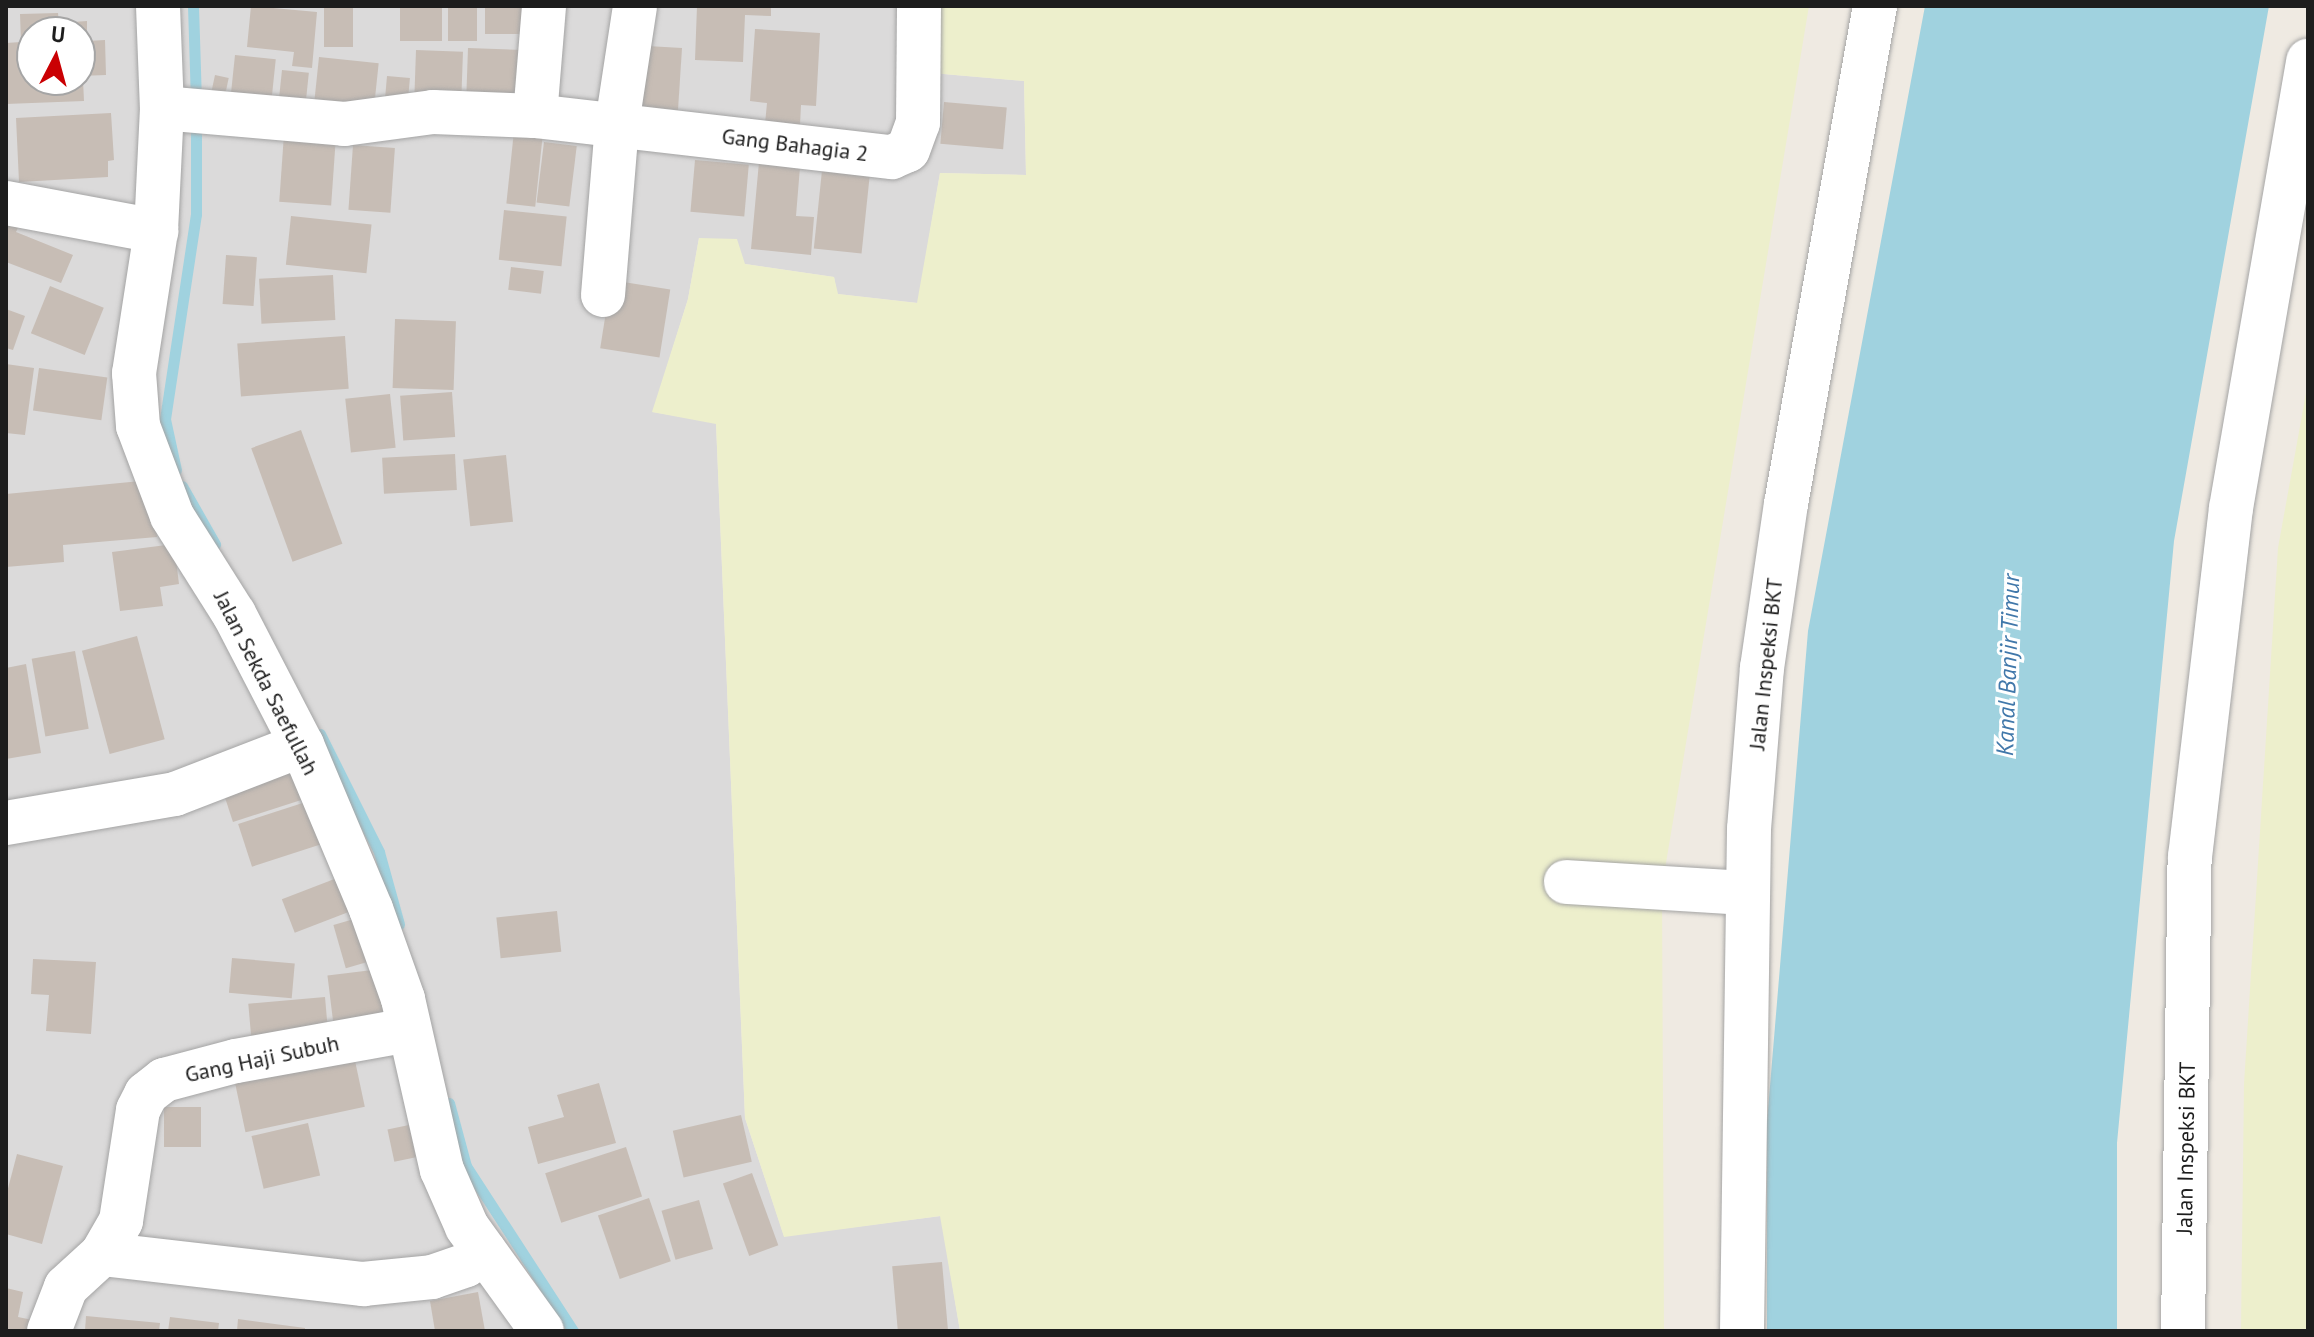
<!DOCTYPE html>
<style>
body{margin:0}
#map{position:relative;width:2314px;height:1337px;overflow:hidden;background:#efeae2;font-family:"PT Sans",sans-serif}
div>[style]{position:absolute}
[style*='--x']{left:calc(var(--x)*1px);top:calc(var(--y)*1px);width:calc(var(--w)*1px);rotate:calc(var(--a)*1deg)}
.residential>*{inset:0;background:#dbdada}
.farmland>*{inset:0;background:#edefcc}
.water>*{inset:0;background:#a0d2df}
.stream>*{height:11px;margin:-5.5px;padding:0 5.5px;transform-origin:5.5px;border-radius:5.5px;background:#a0d2df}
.building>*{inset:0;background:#c7bdb5;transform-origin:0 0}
.roads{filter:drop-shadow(0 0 2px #a4a4a4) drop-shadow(0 0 2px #a4a4a4)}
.minor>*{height:44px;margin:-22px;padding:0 22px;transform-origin:22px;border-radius:22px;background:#fff}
span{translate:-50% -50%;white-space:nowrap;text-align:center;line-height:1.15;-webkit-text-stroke:6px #fff;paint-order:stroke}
.street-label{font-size:22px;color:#1d1d1d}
.water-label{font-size:24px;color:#4178aa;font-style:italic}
.frame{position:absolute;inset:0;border:8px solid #1d1d1d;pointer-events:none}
.north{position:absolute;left:16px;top:16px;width:80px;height:80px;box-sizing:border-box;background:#fff;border:2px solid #a5a5a5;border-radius:50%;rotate:6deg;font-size:22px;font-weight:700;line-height:32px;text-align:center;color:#1d1d1d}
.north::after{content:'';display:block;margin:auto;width:28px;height:36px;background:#ca0003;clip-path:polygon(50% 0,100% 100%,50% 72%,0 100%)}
</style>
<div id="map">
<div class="residential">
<i style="clip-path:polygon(evenodd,6px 6px,936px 6px,932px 73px,1024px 81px,1026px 175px,940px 173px,918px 303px,837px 294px,834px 277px,745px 264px,699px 238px,688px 299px,653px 412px,716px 423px,745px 1118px,784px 1236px,941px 1216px,960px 1331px,6px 1331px,6px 6px,32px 32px,80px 32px,80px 80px,32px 80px,32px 32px)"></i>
</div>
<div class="farmland">
<i style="clip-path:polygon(936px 6px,1809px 6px,1662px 887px,1664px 1331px,960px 1331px,940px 1216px,784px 1237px,745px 1118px,716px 424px,652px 412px,688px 299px,699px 238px,737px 239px,745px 264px,834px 277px,838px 294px,917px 303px,940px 173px,1026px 175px,1024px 81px,932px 73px)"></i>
<i style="clip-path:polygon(2308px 382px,2308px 1331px,2241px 1331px,2244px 1084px,2278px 548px)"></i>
</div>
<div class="water">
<i style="clip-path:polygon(1925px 6px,2269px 6px,2174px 541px,2117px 1143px,2117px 1331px,1767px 1331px,1767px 1122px,1808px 631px)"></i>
</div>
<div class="stream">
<i style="--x:193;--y:6;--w:95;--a:88.2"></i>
<i style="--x:176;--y:470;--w:52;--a:-102.2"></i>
<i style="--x:165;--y:419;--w:207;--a:-81.4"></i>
<i style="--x:196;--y:214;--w:96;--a:-90"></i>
<i style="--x:182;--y:486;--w:67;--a:60.4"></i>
<i style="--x:320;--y:734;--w:132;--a:63.4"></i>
<i style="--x:379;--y:852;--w:75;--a:74.5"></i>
<i style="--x:449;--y:1103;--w:65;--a:74.9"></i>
<i style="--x:466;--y:1166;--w:197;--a:57"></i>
</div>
<div class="building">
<i style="clip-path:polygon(251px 6px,317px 12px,312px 68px,292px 66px,294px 52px,247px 47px)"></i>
<i style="left:324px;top:6px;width:29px;height:41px"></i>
<i style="left:400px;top:6px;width:42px;height:35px"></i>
<i style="left:448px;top:6px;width:29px;height:35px"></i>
<i style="left:485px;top:6px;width:42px;height:28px"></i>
<i style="clip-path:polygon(697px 6px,771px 6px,771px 16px,745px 15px,743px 62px,695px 60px)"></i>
<i style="clip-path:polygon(58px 13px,59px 23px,87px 21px,87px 41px,105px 40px,106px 75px,80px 76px,80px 32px,32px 32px,32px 80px,83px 80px,84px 101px,6px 104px,6px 43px,21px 42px,20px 14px)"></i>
<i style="clip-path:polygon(755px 29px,820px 33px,816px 106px,801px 105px,800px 125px,765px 124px,767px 103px,750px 101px)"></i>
<i style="clip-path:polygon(630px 45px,682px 48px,678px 110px,640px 107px)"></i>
<i style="left:468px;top:48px;width:63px;height:48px;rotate:2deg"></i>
<i style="left:416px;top:50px;width:47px;height:57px;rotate:2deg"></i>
<i style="left:235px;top:55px;width:41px;height:47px;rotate:6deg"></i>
<i style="left:319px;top:57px;width:60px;height:50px;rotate:6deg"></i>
<i style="left:282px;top:70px;width:27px;height:39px;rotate:6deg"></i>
<i style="left:215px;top:75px;width:14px;height:33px;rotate:12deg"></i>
<i style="left:387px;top:76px;width:23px;height:31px;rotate:5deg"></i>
<i style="left:944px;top:102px;width:63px;height:42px;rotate:5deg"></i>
<i style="clip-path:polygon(111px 113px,114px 160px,108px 161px,108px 177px,19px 182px,16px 118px)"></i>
<i style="left:514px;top:131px;width:29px;height:73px;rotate:6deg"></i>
<i style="left:284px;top:134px;width:52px;height:68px;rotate:4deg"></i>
<i style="left:544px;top:142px;width:33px;height:61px;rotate:7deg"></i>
<i style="left:353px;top:145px;width:42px;height:65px;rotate:4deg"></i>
<i style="left:695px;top:160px;width:54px;height:52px;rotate:5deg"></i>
<i style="left:823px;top:161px;width:48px;height:88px;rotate:6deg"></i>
<i style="clip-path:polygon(759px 162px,800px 167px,796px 216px,814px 217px,811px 255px,751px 249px)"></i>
<i style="clip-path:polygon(6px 208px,24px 215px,16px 232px,73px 255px,61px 283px,6px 262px)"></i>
<i style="left:504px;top:210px;width:63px;height:50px;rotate:6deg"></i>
<i style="left:291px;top:216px;width:81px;height:49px;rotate:6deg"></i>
<i style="left:226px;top:255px;width:31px;height:49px;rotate:4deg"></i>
<i style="left:511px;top:267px;width:33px;height:23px;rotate:7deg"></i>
<i style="left:333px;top:275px;width:45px;height:74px;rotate:87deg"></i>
<i style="left:611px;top:280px;width:60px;height:69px;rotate:9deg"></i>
<i style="left:50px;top:286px;width:58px;height:51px;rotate:22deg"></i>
<i style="clip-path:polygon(6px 309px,25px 316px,13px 350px,6px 348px)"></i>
<i style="left:395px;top:319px;width:61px;height:69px;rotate:2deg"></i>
<i style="left:345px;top:336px;width:53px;height:108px;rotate:86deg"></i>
<i style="clip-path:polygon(6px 364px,34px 368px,25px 435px,6px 433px)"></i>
<i style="left:39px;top:368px;width:69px;height:43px;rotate:8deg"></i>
<i style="left:452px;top:392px;width:45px;height:52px;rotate:86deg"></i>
<i style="left:390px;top:394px;width:54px;height:45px;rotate:84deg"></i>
<i style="left:301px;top:430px;width:121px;height:53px;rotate:70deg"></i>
<i style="left:455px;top:454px;width:36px;height:73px;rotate:87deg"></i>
<i style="left:506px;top:455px;width:67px;height:43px;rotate:84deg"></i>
<i style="clip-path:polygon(151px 480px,157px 537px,63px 545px,64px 562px,6px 567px,6px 494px)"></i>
<i style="clip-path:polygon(174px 544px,179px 584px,160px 587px,163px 606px,120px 611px,112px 552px)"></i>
<i style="left:137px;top:636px;width:107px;height:57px;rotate:75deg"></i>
<i style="left:75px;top:651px;width:79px;height:44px;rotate:80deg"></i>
<i style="clip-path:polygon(26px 664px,41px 753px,6px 759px,6px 668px)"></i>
<i style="left:291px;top:758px;width:43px;height:75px;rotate:72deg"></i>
<i style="left:318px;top:798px;width:45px;height:84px;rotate:72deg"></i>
<i style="left:350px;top:873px;width:36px;height:73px;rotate:69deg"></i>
<i style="left:557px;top:911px;width:41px;height:61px;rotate:84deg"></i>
<i style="left:368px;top:915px;width:45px;height:36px;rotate:74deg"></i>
<i style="left:232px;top:958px;width:63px;height:35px;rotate:5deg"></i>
<i style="clip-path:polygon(33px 959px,96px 962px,91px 1034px,46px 1031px,49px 995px,31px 994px)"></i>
<i style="left:389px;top:968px;width:56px;height:62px;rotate:83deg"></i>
<i style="left:325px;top:997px;width:33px;height:77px;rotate:85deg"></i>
<i style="left:354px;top:1056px;width:52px;height:122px;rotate:78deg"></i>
<i style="clip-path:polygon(599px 1083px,616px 1143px,538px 1164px,528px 1127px,564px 1117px,557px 1095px)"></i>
<i style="left:201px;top:1107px;width:40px;height:37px;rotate:90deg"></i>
<i style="left:741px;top:1115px;width:48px;height:70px;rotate:77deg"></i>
<i style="left:308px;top:1123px;width:54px;height:58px;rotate:77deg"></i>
<i style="left:409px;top:1125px;width:33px;height:22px;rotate:78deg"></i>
<i style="left:626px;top:1147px;width:52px;height:85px;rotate:72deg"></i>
<i style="clip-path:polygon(17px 1154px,63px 1166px,42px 1244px,6px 1234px,6px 1196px)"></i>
<i style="left:752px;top:1173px;width:77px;height:31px;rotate:70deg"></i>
<i style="left:649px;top:1198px;width:67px;height:54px;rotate:71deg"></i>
<i style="left:699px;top:1200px;width:51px;height:39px;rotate:74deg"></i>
<i style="left:942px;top:1262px;width:69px;height:50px;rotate:85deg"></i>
<i style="clip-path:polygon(6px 1288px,23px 1292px,18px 1317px,37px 1321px,34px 1331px,6px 1331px)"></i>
<i style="clip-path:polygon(478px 1292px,485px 1331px,435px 1331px,430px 1301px)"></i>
<i style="clip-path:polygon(86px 1316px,160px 1323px,159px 1331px,85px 1331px)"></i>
<i style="clip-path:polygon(170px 1317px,219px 1323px,218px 1331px,168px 1331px)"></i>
<i style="clip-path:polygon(238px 1319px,305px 1328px,305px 1331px,237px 1331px)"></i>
</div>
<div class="roads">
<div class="minor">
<i style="--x:158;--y:6;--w:102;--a:87.8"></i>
<i style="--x:162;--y:108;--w:123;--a:92.8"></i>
<i style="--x:156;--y:231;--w:144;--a:98.8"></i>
<i style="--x:134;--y:373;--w:53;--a:85.7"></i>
<i style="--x:138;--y:426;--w:96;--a:69.3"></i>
<i style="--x:172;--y:516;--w:116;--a:57.7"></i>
<i style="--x:234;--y:614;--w:148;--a:62.6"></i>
<i style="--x:302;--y:745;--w:178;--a:67.2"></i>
<i style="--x:371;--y:909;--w:96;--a:70.4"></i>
<i style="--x:403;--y:999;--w:175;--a:77.2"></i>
<i style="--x:442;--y:1170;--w:62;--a:66.3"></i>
<i style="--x:467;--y:1227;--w:128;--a:54.2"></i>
<i style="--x:162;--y:108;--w:183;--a:5"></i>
<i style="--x:344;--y:124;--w:90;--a:-7.7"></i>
<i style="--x:433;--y:112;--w:102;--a:2.2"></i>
<i style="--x:535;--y:116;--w:359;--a:6.6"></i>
<i style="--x:892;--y:157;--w:17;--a:-24"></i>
<i style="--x:908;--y:150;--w:29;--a:-70"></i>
<i style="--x:918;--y:123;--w:117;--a:-89.5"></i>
<i style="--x:535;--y:116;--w:110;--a:-85.3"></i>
<i style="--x:6;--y:203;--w:153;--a:10.6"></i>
<i style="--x:603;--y:295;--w:172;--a:-85.3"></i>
<i style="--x:617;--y:124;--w:119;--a:-81.3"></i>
<i style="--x:6;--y:823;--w:171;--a:-9.7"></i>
<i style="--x:175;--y:794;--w:136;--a:-21.1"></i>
<i style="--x:1566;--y:882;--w:182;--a:3.5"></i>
<i style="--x:102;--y:1254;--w:263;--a:6.6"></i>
<i style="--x:363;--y:1284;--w:69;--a:-5.8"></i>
<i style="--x:432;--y:1277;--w:36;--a:-19"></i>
<i style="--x:466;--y:1265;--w:23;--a:-38"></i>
<i style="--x:49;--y:1331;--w:47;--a:-68.9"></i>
<i style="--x:66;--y:1287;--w:49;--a:-42.5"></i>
<i style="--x:102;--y:1254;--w:38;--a:-60"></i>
<i style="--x:121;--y:1221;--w:112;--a:-81.3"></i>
<i style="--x:138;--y:1110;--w:18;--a:-63"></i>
<i style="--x:146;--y:1094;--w:23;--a:-38"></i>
<i style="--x:164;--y:1080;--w:74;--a:-14.8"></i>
<i style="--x:236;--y:1061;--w:175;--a:-10.2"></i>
<i style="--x:1742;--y:1331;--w:502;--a:-89.2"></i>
<i style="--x:1749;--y:829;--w:162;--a:-85.4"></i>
<i style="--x:1762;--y:668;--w:166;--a:-81.7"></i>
<i style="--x:1786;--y:504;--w:506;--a:-79.87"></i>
<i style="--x:2183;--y:1331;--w:474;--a:-89.2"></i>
<i style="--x:2190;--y:857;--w:351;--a:-83.3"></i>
<i style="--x:2231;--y:508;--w:454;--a:-80.2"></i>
</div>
</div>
<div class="street-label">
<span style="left:795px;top:145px;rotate:7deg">Gang Bahagia 2</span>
<span style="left:1766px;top:664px;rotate:-84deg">Jalan Inspeksi BKT</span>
<span style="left:266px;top:683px;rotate:63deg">Jalan Sekda Saefullah</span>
<span style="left:262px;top:1059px;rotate:-12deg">Gang Haji Subuh</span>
<span style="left:2186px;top:1148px;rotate:-89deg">Jalan Inspeksi BKT</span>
</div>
<div class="water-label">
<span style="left:2008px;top:665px;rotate:-88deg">Kanal Banjir Timur</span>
</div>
<div class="frame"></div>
<div class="north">U</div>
</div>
